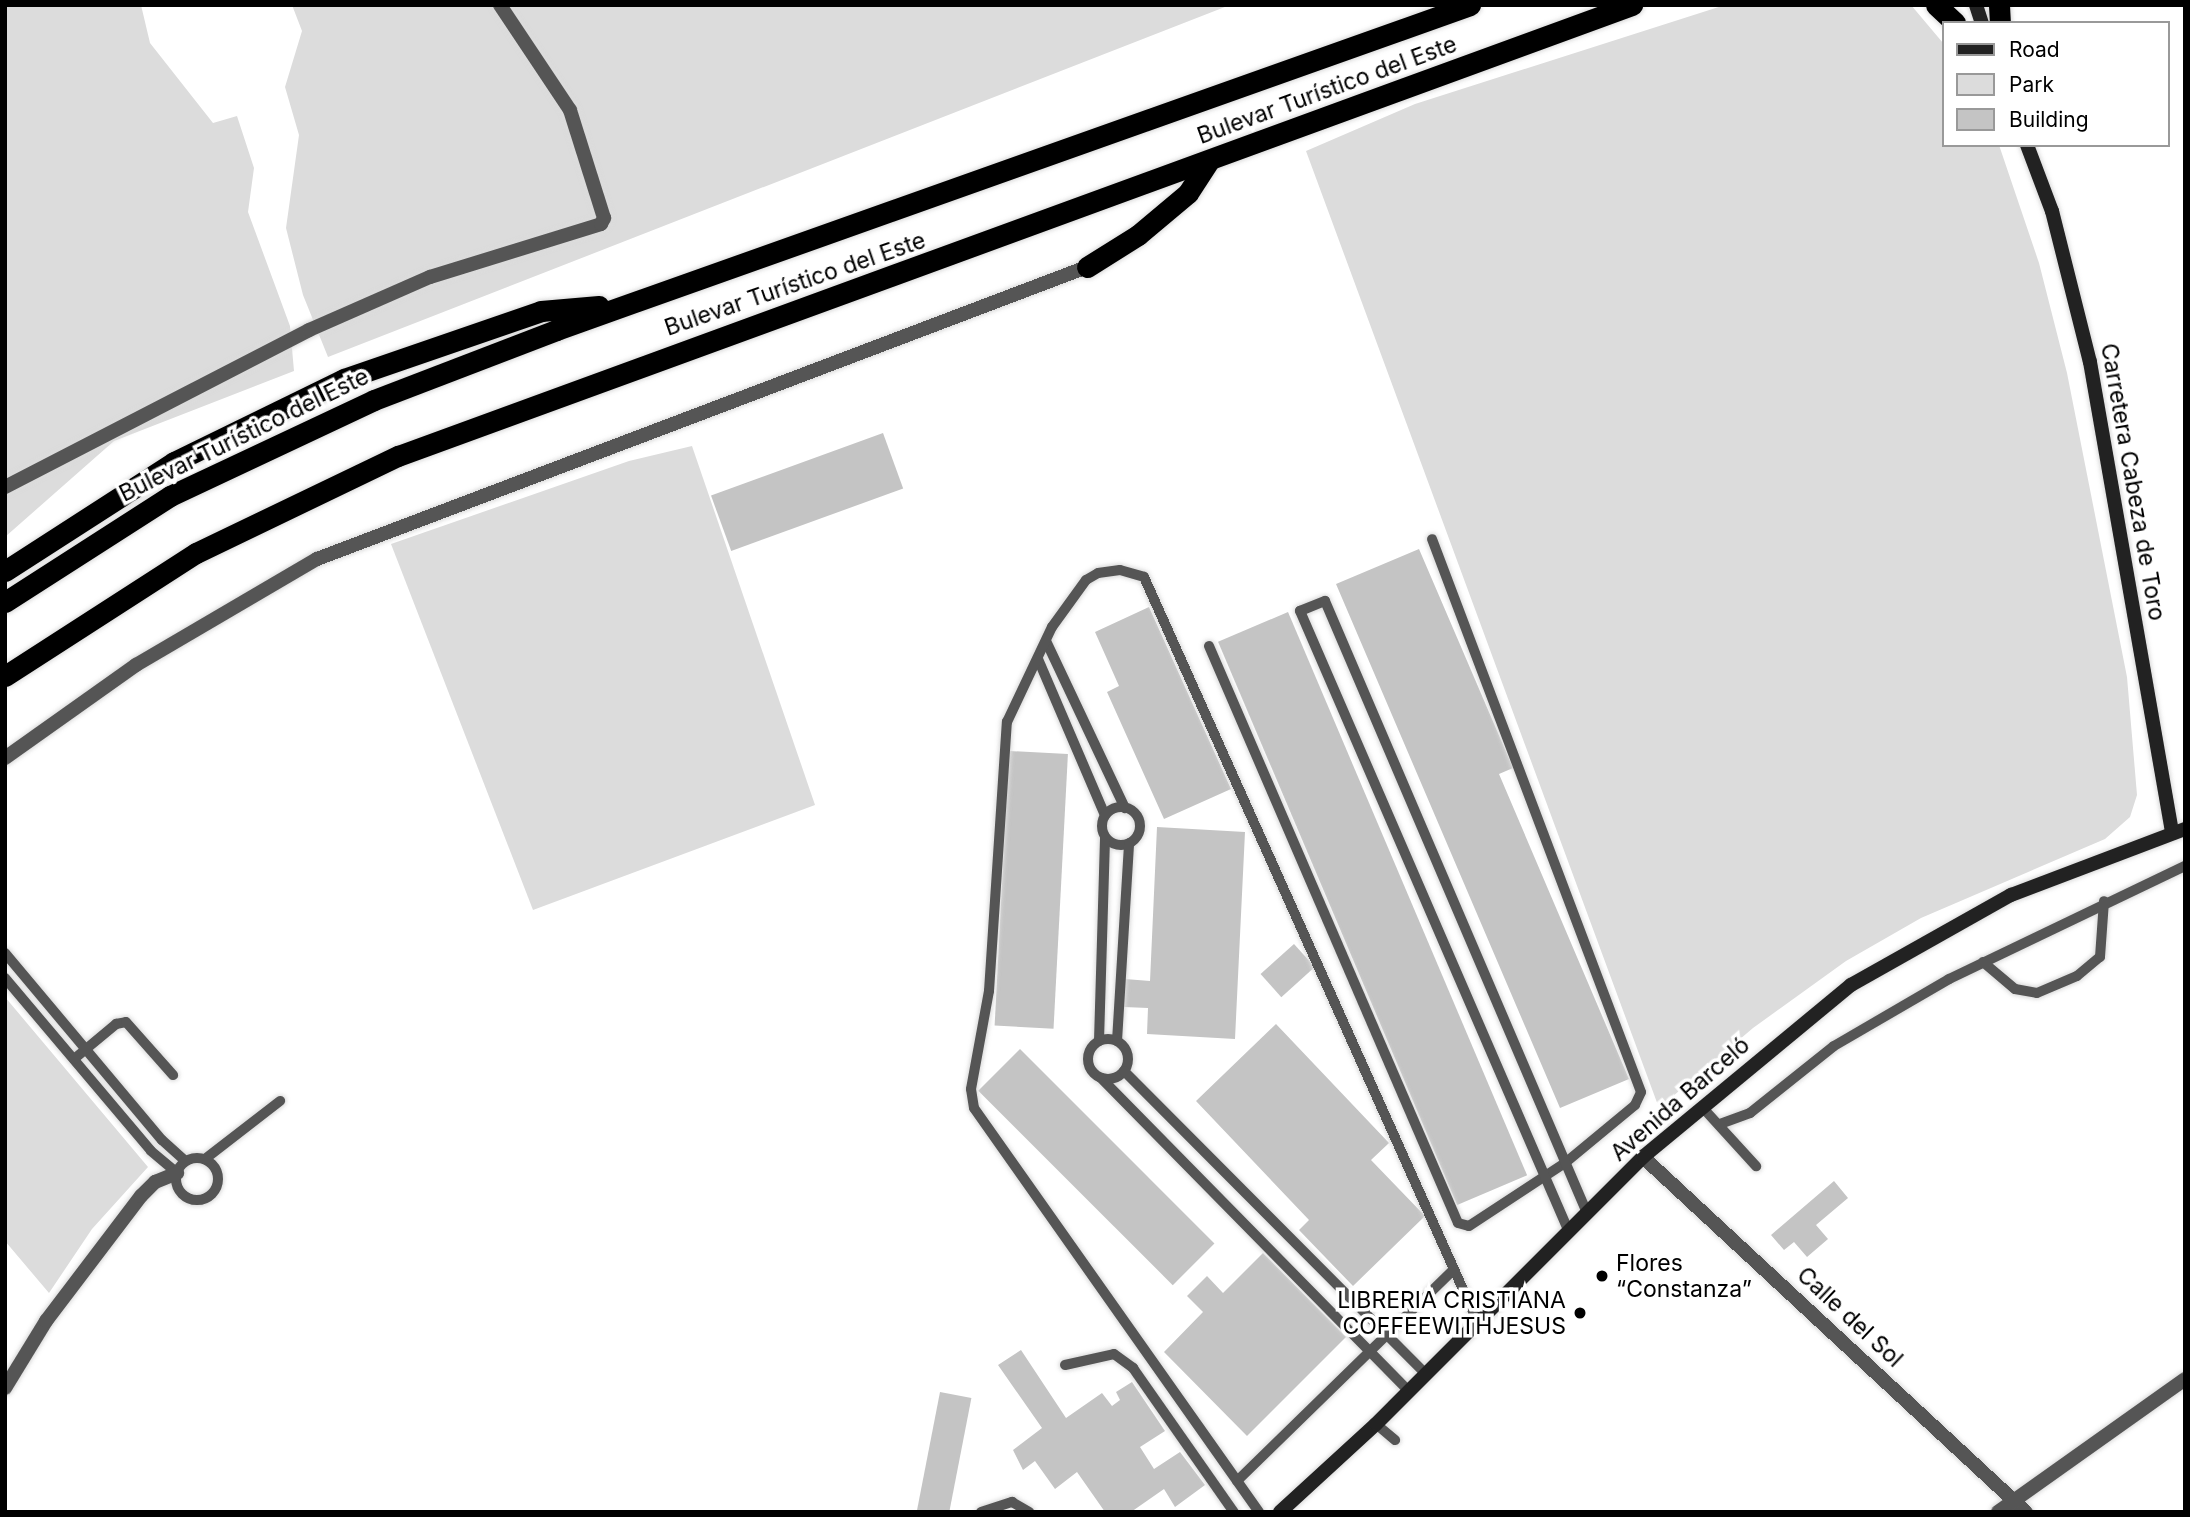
<!DOCTYPE html>
<meta charset="utf-8">
<style>
body{margin:0}
#map{position:relative;width:2190px;height:1517px;overflow:hidden;background:#fff;font-family:Inter,sans-serif}
div>[style]{position:absolute}
[style*='--x']{left:calc(var(--x)*1px);top:calc(var(--y)*1px);width:calc(var(--w)*1px);rotate:calc(var(--a)*1deg)}
.green>*{inset:0;background:#dcdcdc}
.building>*{inset:0;background:#c4c4c4;transform-origin:0 0}
.roads{filter:drop-shadow(0 0 2px #dbdbdb) drop-shadow(0 0 2px #dbdbdb)}
.lane>*{height:10px;margin:-5px;padding:0 5px;transform-origin:5px;border-radius:5px;background:#555}
.lane>.ring{margin:-5px;padding:0;box-sizing:content-box;background:none;border:10px solid #555;border-radius:50%}
.street>*{height:14px;margin:-7px;padding:0 7px;transform-origin:7px;border-radius:7px;background:#555}
.secondary>*{height:14px;margin:-7px;padding:0 7px;transform-origin:7px;border-radius:7px;background:#222}
.highway>*{height:21px;margin:-10.5px;padding:0 10.5px;transform-origin:10.5px;border-radius:10.5px;background:#000}
.dots>*{width:19px;height:19px;translate:-50% -50%;box-sizing:border-box;border:4px solid #fff;border-radius:50%}
span{translate:-50% -50%;white-space:nowrap;text-align:center;line-height:1.15;-webkit-text-stroke:7px #fff;paint-order:stroke}
.street-label{font-size:23px;color:#000}
.poi-label{font-size:23px;color:#000}
.left{translate:0 -50%;text-align:left}
.right{translate:-100% -50%;text-align:right}
.frame{position:absolute;inset:0;border:7px solid #000;pointer-events:none}
.legend{position:absolute;left:1942px;top:21px;width:228px;height:126px;box-sizing:border-box;background:#fff;border:2px solid #999;margin:0;padding:9px 12px;list-style:none;font-size:21px;color:#000}
.legend li{display:flex;align-items:center;gap:14px;height:35px}
.legend b{width:35px;border:2px solid #999}
</style>
<div id="map">
<div class="green">
<i style="clip-path:polygon(5px 5px,141px 5px,150px 43px,213px 123px,237px 116px,254px 168px,248px 212px,290px 326px,294px 371px,114px 441px,5px 537px)"></i>
<i style="clip-path:polygon(292px 5px,1230px 5px,328px 357px,303px 295px,286px 228px,299px 135px,285px 87px,302px 31px)"></i>
<i style="clip-path:polygon(1725px 5px,1911px 5px,1943px 43px,1943px 145px,1999px 145px,2039px 263px,2067px 373px,2127px 677px,2137px 795px,2130px 817px,2105px 839px,1921px 918px,1846px 961px,1753px 1028px,1659px 1108px,1306px 151px,1415px 104px)"></i>
<i style="clip-path:polygon(692px 446px,815px 805px,533px 910px,391px 544px,629px 461px)"></i>
<i style="clip-path:polygon(5px 997px,148px 1167px,92px 1229px,49px 1293px,5px 1241px)"></i>
</div>
<div class="building">
<i style="left:883px;top:433px;width:59px;height:183px;rotate:70deg"></i>
<i style="clip-path:polygon(1419px 549px,1513px 768px,1499px 774px,1629px 1079px,1560px 1108px,1336px 584px)"></i>
<i style="clip-path:polygon(1149px 607px,1231px 789px,1164px 819px,1107px 692px,1119px 686px,1095px 632px)"></i>
<i style="left:1288px;top:612px;width:612px;height:76px;rotate:67deg"></i>
<i style="left:1009px;top:751px;width:59px;height:275px;rotate:3deg"></i>
<i style="clip-path:polygon(1157px 827px,1245px 832px,1235px 1039px,1147px 1034px,1148px 1008px,1124px 1007px,1125px 979px,1150px 981px)"></i>
<i style="left:1294px;top:944px;width:31px;height:45px;rotate:48deg"></i>
<i style="clip-path:polygon(1276px 1024px,1389px 1143px,1371px 1160px,1425px 1216px,1353px 1286px,1299px 1230px,1309px 1220px,1196px 1101px)"></i>
<i style="left:1020px;top:1049px;width:275px;height:59px;rotate:45deg"></i>
<i style="clip-path:polygon(1834px 1181px,1848px 1198px,1816px 1225px,1828px 1239px,1807px 1257px,1794px 1242px,1784px 1250px,1771px 1235px)"></i>
<i style="clip-path:polygon(1263px 1253px,1346px 1337px,1247px 1436px,1164px 1352px,1203px 1312px,1187px 1296px,1207px 1276px,1223px 1293px)"></i>
<i style="clip-path:polygon(1021px 1350px,1066px 1418px,1102px 1393px,1112px 1406px,1120px 1400px,1116px 1392px,1132px 1382px,1165px 1431px,1140px 1447px,1154px 1469px,1180px 1452px,1205px 1485px,1175px 1507px,1164px 1489px,1131px 1512px,1105px 1512px,1077px 1472px,1055px 1489px,1035px 1461px,1023px 1470px,1013px 1450px,1042px 1428px,998px 1365px)"></i>
<i style="left:940px;top:1392px;width:32px;height:122px;rotate:11deg"></i>
</div>
<div class="roads">
<div class="lane">
<i style="--x:1046;--y:641;--w:185;--a:64.7"></i>
<i style="--x:1209;--y:646;--w:628;--a:66.66"></i>
<i style="--x:1458;--y:1223;--w:11;--a:15"></i>
<i style="--x:1469;--y:1226;--w:115;--a:-33.3"></i>
<i style="--x:1565;--y:1163;--w:91;--a:-39.6"></i>
<i style="--x:1635;--y:1105;--w:14;--a:-65"></i>
<i style="--x:1641;--y:1092;--w:591;--a:-110.7"></i>
<i style="--x:1038;--y:659;--w:170;--a:66.8"></i>
<i class="ring" style="left:1102px;top:807px;width:28px;height:28px"></i>
<i style="--x:5;--y:953;--w:244;--a:50"></i>
<i style="--x:162;--y:1140;--w:31;--a:42"></i>
<i style="--x:1983;--y:962;--w:42;--a:40.2"></i>
<i style="--x:2015;--y:989;--w:22;--a:10"></i>
<i style="--x:2037;--y:993;--w:43;--a:-23"></i>
<i style="--x:2077;--y:976;--w:30;--a:-40"></i>
<i style="--x:2100;--y:957;--w:56;--a:-85.9"></i>
<i style="--x:5;--y:978;--w:226;--a:49.8"></i>
<i style="--x:151;--y:1151;--w:34;--a:40"></i>
<i class="ring" style="left:1088px;top:1039px;width:30px;height:30px"></i>
<i style="--x:1099;--y:1041;--w:204;--a:-88.3"></i>
<i style="--x:1117;--y:1041;--w:198;--a:-86.5"></i>
<i style="--x:74;--y:1059;--w:55;--a:-39.8"></i>
<i style="--x:116;--y:1024;--w:10;--a:-11"></i>
<i style="--x:126;--y:1022;--w:71;--a:48.4"></i>
<i style="--x:1124;--y:1071;--w:428;--a:45.1"></i>
<i style="--x:1101;--y:1078;--w:439;--a:45.5"></i>
<i style="--x:1703;--y:1108;--w:79;--a:47.6"></i>
<i style="--x:1720;--y:1124;--w:32;--a:-20"></i>
<i style="--x:1750;--y:1113;--w:107;--a:-38.6"></i>
<i style="--x:1834;--y:1046;--w:133;--a:-30.2"></i>
<i style="--x:1949;--y:979;--w:262;--a:-25.6"></i>
<i class="ring" style="left:176px;top:1158px;width:32px;height:32px"></i>
<i style="--x:205;--y:1159;--w:95;--a:-37.7"></i>
<i style="--x:1569;--y:1232;--w:677;--a:-113.42"></i>
<i style="--x:1300;--y:611;--w:27;--a:-22"></i>
<i style="--x:1325;--y:601;--w:666;--a:66.82"></i>
<i style="--x:1065;--y:1365;--w:50;--a:-12.7"></i>
<i style="--x:1114;--y:1354;--w:24;--a:36"></i>
<i style="--x:1133;--y:1368;--w:176;--a:55"></i>
<i style="--x:1376;--y:1424;--w:25;--a:40"></i>
<i style="--x:1237;--y:1481;--w:303;--a:-44.3"></i>
<i style="--x:981;--y:1512;--w:33;--a:-18"></i>
<i style="--x:1012;--y:1502;--w:20;--a:30"></i>
<i style="--x:1259;--y:1512;--w:494;--a:-125.2"></i>
<i style="--x:974;--y:1108;--w:19;--a:-99"></i>
<i style="--x:971;--y:1089;--w:100;--a:-79.6"></i>
<i style="--x:989;--y:991;--w:270;--a:-86.2"></i>
<i style="--x:1007;--y:722;--w:105;--a:-64.7"></i>
<i style="--x:1052;--y:627;--w:58;--a:-54.1"></i>
<i style="--x:1086;--y:580;--w:14;--a:-30"></i>
<i style="--x:1098;--y:573;--w:22;--a:-8"></i>
<i style="--x:1120;--y:570;--w:25;--a:16"></i>
<i style="--x:1144;--y:577;--w:817;--a:65.88"></i>
</div>
<div class="street">
<i style="--x:5;--y:487;--w:342;--a:-27.3"></i>
<i style="--x:309;--y:330;--w:132;--a:-23.7"></i>
<i style="--x:430;--y:277;--w:179;--a:-17.2"></i>
<i style="--x:601;--y:224;--w:7;--a:-63"></i>
<i style="--x:604;--y:218;--w:113;--a:-107.5"></i>
<i style="--x:570;--y:110;--w:126;--a:-123.7"></i>
<i style="--x:5;--y:758;--w:161;--a:-35.4"></i>
<i style="--x:136;--y:665;--w:210;--a:-30.4"></i>
<i style="--x:317;--y:559;--w:824;--a:-20.77"></i>
<i style="--x:1643;--y:1157;--w:522;--a:42.83"></i>
<i style="--x:5;--y:1388;--w:79;--a:-58.5"></i>
<i style="--x:46;--y:1321;--w:157;--a:-52.8"></i>
<i style="--x:141;--y:1196;--w:20;--a:-45"></i>
<i style="--x:155;--y:1182;--w:24;--a:-22"></i>
<i style="--x:1998;--y:1512;--w:229;--a:-35.4"></i>
</div>
<div class="secondary">
<i style="--x:1976;--y:5;--w:19;--a:72"></i>
<i style="--x:2027;--y:145;--w:71;--a:69.3"></i>
<i style="--x:2052;--y:211;--w:156;--a:75.9"></i>
<i style="--x:2090;--y:362;--w:478;--a:80.1"></i>
<i style="--x:1280;--y:1512;--w:130;--a:-42.5"></i>
<i style="--x:1376;--y:1424;--w:378;--a:-45"></i>
<i style="--x:1643;--y:1157;--w:270;--a:-39.6"></i>
<i style="--x:1851;--y:985;--w:184;--a:-29.4"></i>
<i style="--x:2011;--y:895;--w:186;--a:-20.8"></i>
</div>
<div class="highway">
<i style="--x:1936;--y:5;--w:26;--a:43"></i>
<i style="--x:1999;--y:5;--w:18;--a:87"></i>
<i style="--x:1087;--y:267;--w:60;--a:-32.1"></i>
<i style="--x:1138;--y:235;--w:65;--a:-40"></i>
<i style="--x:1188;--y:193;--w:37;--a:-57"></i>
<i style="--x:5;--y:571;--w:201;--a:-32.8"></i>
<i style="--x:174;--y:462;--w:189;--a:-26"></i>
<i style="--x:344;--y:379;--w:208;--a:-19"></i>
<i style="--x:541;--y:311;--w:58;--a:-4.9"></i>
<i style="--x:5;--y:602;--w:196;--a:-32.7"></i>
<i style="--x:170;--y:496;--w:225;--a:-25.2"></i>
<i style="--x:374;--y:400;--w:195;--a:-21"></i>
<i style="--x:556;--y:330;--w:970;--a:-19.57"></i>
<i style="--x:5;--y:676;--w:227;--a:-32.8"></i>
<i style="--x:196;--y:553;--w:224;--a:-25.7"></i>
<i style="--x:398;--y:456;--w:1314;--a:-20.08"></i>
</div>
</div>
<div class="dots">
<i style="left:1602px;top:1276px;background:#000"></i>
<i style="left:1580px;top:1313px;background:#000"></i>
</div>
<div class="street-label">
<span style="left:1327px;top:90px;rotate:-20deg">Bulevar Turístico del Este</span>
<span style="left:795px;top:284px;rotate:-19deg">Bulevar Turístico del Este</span>
<span style="left:244px;top:435px;rotate:-26deg">Bulevar Turístico del Este</span>
<span style="left:2133px;top:482px;rotate:80deg">Carretera Cabeza de Toro</span>
<span style="left:1680px;top:1099px;rotate:-41deg">Avenida Barceló</span>
<span style="left:1850px;top:1317px;rotate:43deg">Calle del Sol</span>
</div>
<div class="poi-label">
<span class="left" style="left:1616px;top:1276px">Flores<br>“Constanza”</span>
<span class="right" style="left:1566px;top:1313px">LIBRERIA CRISTIANA<br>COFFEEWITHJESUS</span>
</div>
<div class="frame"></div>
<ul class="legend">
<li><b style="height:9px;background:#222"></b>Road</li>
<li><b style="height:19px;background:#dcdcdc"></b>Park</li>
<li><b style="height:19px;background:#c4c4c4"></b>Building</li>
</ul>
</div>
